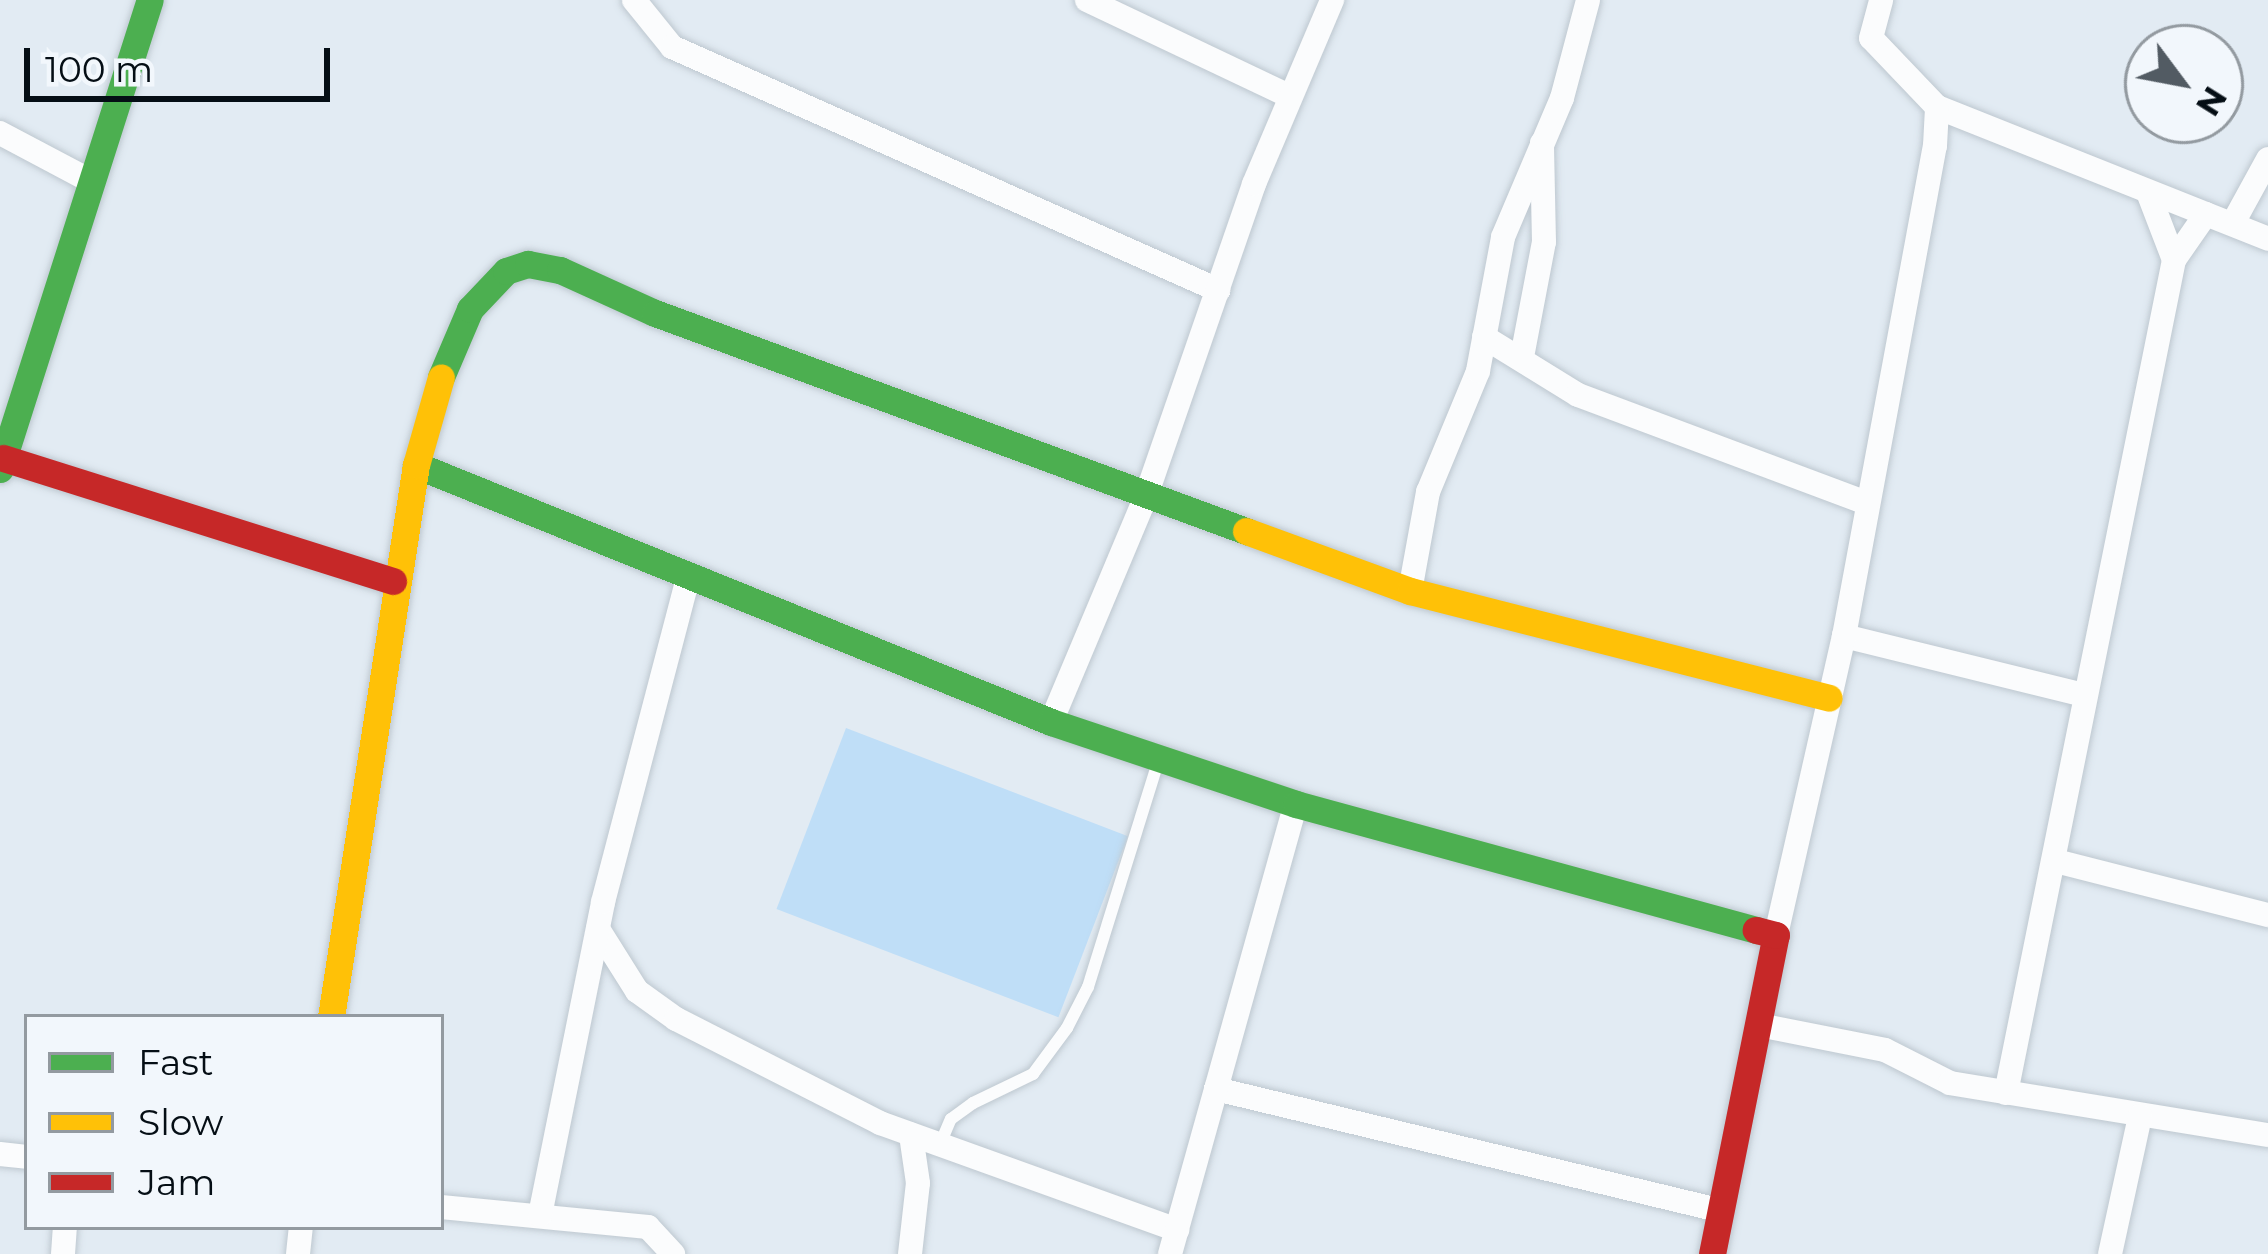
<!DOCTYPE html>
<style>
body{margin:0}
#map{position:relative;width:2268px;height:1254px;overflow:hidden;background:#e2ebf3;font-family:Montserrat,sans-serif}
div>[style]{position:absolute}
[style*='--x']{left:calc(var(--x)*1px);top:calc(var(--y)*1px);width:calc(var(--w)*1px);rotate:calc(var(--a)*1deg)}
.green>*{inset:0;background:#bfdef7;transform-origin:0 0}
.roads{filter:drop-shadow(0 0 3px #bec8d0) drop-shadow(0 0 3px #bec8d0)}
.lane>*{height:12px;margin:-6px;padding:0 6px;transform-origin:6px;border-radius:6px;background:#fbfcfd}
.street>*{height:24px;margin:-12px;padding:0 12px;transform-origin:12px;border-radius:12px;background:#fbfcfd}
.fast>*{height:27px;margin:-13.5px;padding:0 13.5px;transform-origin:13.5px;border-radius:13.5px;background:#4caf50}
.slow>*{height:27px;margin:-13.5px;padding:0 13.5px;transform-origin:13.5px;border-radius:13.5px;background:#ffc107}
.jam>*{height:27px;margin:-13.5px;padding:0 13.5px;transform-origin:13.5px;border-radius:13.5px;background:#c62828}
span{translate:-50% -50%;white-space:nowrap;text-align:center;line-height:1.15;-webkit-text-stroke:10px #f2f7fc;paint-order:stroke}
.legend{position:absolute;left:24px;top:1014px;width:420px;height:216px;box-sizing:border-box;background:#f2f7fc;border:3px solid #939aa0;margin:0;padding:15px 21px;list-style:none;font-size:36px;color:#050e15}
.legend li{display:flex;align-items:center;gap:24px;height:60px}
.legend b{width:60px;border:3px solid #939aa0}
.north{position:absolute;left:2124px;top:24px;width:120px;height:120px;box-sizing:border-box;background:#f2f7fc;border:3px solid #939aa0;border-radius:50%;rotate:122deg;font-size:33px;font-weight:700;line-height:48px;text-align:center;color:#050e15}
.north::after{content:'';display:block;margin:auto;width:42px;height:54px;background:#525b63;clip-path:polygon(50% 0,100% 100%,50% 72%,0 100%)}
.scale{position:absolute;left:24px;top:48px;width:306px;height:54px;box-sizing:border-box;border:6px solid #050e15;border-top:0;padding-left:15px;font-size:36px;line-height:42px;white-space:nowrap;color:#050e15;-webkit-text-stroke:9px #f2f7fc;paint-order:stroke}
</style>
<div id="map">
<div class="green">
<i style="left:846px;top:728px;width:302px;height:194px;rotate:21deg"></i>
</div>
<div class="roads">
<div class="lane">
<i style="--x:941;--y:1142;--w:25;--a:-67"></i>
<i style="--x:951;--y:1119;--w:27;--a:-36"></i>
<i style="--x:973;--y:1103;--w:67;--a:-25.8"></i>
<i style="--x:1033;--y:1074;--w:57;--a:-53.5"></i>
<i style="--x:1067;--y:1028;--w:46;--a:-62.9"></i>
<i style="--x:1088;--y:987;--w:239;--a:-72.7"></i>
</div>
<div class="street">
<i style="--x:634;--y:0;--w:60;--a:51"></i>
<i style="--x:672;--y:47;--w:598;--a:23.99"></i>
<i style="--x:1087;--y:0;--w:224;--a:25.4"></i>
<i style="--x:1937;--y:107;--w:356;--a:21.7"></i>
<i style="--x:0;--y:133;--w:98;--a:27.9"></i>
<i style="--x:2233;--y:223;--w:73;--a:-61.3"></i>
<i style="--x:2174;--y:260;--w:56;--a:-55.2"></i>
<i style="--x:1484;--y:337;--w:110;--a:31.7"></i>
<i style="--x:1578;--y:395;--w:309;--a:20.5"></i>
<i style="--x:1522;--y:357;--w:117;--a:-79.2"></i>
<i style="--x:1544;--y:242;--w:99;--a:-91.2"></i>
<i style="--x:1410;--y:591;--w:101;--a:-79.7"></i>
<i style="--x:1428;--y:492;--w:131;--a:-67.5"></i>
<i style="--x:1478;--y:371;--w:136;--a:-79.4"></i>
<i style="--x:1503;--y:237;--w:151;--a:-67"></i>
<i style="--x:1562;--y:98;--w:101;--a:-75.1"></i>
<i style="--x:1844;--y:636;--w:247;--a:13.8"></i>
<i style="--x:1051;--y:722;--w:245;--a:-67.2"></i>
<i style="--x:1146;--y:496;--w:330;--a:-70.9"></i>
<i style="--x:1254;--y:184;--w:200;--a:-67"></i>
<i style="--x:2056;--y:861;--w:219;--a:14.3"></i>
<i style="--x:598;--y:929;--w:73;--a:57.8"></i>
<i style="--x:637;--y:991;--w:48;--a:35.7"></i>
<i style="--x:676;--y:1019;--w:229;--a:27"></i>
<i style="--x:880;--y:1123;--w:316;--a:19.8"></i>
<i style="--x:1776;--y:935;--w:307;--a:-77.2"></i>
<i style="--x:1844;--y:636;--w:498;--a:-79.5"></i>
<i style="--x:1935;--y:146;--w:39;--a:-87"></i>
<i style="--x:1937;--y:107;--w:95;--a:-133.7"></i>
<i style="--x:1871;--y:38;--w:39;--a:-75"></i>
<i style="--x:1759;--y:1025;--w:128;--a:11.2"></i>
<i style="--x:1885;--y:1050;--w:73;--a:26.9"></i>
<i style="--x:1950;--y:1083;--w:322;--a:9.3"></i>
<i style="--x:1216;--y:1089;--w:516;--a:13.55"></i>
<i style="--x:2006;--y:1093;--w:850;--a:-78.6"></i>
<i style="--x:2174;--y:260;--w:70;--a:-111"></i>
<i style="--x:0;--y:1154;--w:27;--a:6"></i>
<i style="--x:441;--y:1207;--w:208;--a:5.5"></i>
<i style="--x:648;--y:1227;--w:37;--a:47"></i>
<i style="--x:540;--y:1215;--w:319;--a:-78.6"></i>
<i style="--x:603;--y:902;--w:332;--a:-75.3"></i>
<i style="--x:63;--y:1254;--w:27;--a:-86"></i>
<i style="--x:298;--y:1254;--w:27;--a:-84"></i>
<i style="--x:910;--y:1254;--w:71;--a:-83.6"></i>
<i style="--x:918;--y:1183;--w:49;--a:-98.3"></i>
<i style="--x:1170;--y:1254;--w:467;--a:-74.4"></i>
<i style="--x:2110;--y:1254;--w:141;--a:-77.7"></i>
</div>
<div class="fast">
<i style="--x:441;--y:377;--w:74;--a:-66.9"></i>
<i style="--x:470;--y:309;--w:52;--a:-46.5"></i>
<i style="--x:506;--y:271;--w:23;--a:-18"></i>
<i style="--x:528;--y:264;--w:33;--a:11"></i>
<i style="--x:560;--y:270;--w:104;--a:24.4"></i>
<i style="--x:655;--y:313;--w:630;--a:20.25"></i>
<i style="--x:416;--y:465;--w:685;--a:22.03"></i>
<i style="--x:1051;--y:722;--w:258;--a:18.5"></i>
<i style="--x:1296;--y:804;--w:477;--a:15.3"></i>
<i style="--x:0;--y:469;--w:492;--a:-72.3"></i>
</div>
<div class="slow">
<i style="--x:1246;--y:531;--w:175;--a:20.1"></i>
<i style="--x:1410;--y:591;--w:432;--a:14.3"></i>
<i style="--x:331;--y:1017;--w:559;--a:-81.25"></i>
<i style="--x:416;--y:465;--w:91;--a:-74.1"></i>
</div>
<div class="jam">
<i style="--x:3;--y:458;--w:409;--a:17.5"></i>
<i style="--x:1712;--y:1254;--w:325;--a:-78.7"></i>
<i style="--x:1776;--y:935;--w:21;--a:-166"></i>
</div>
</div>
<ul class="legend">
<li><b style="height:15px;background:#4caf50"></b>Fast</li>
<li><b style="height:15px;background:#ffc107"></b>Slow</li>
<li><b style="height:15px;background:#c62828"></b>Jam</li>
</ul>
<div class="north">N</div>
<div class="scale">100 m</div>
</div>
